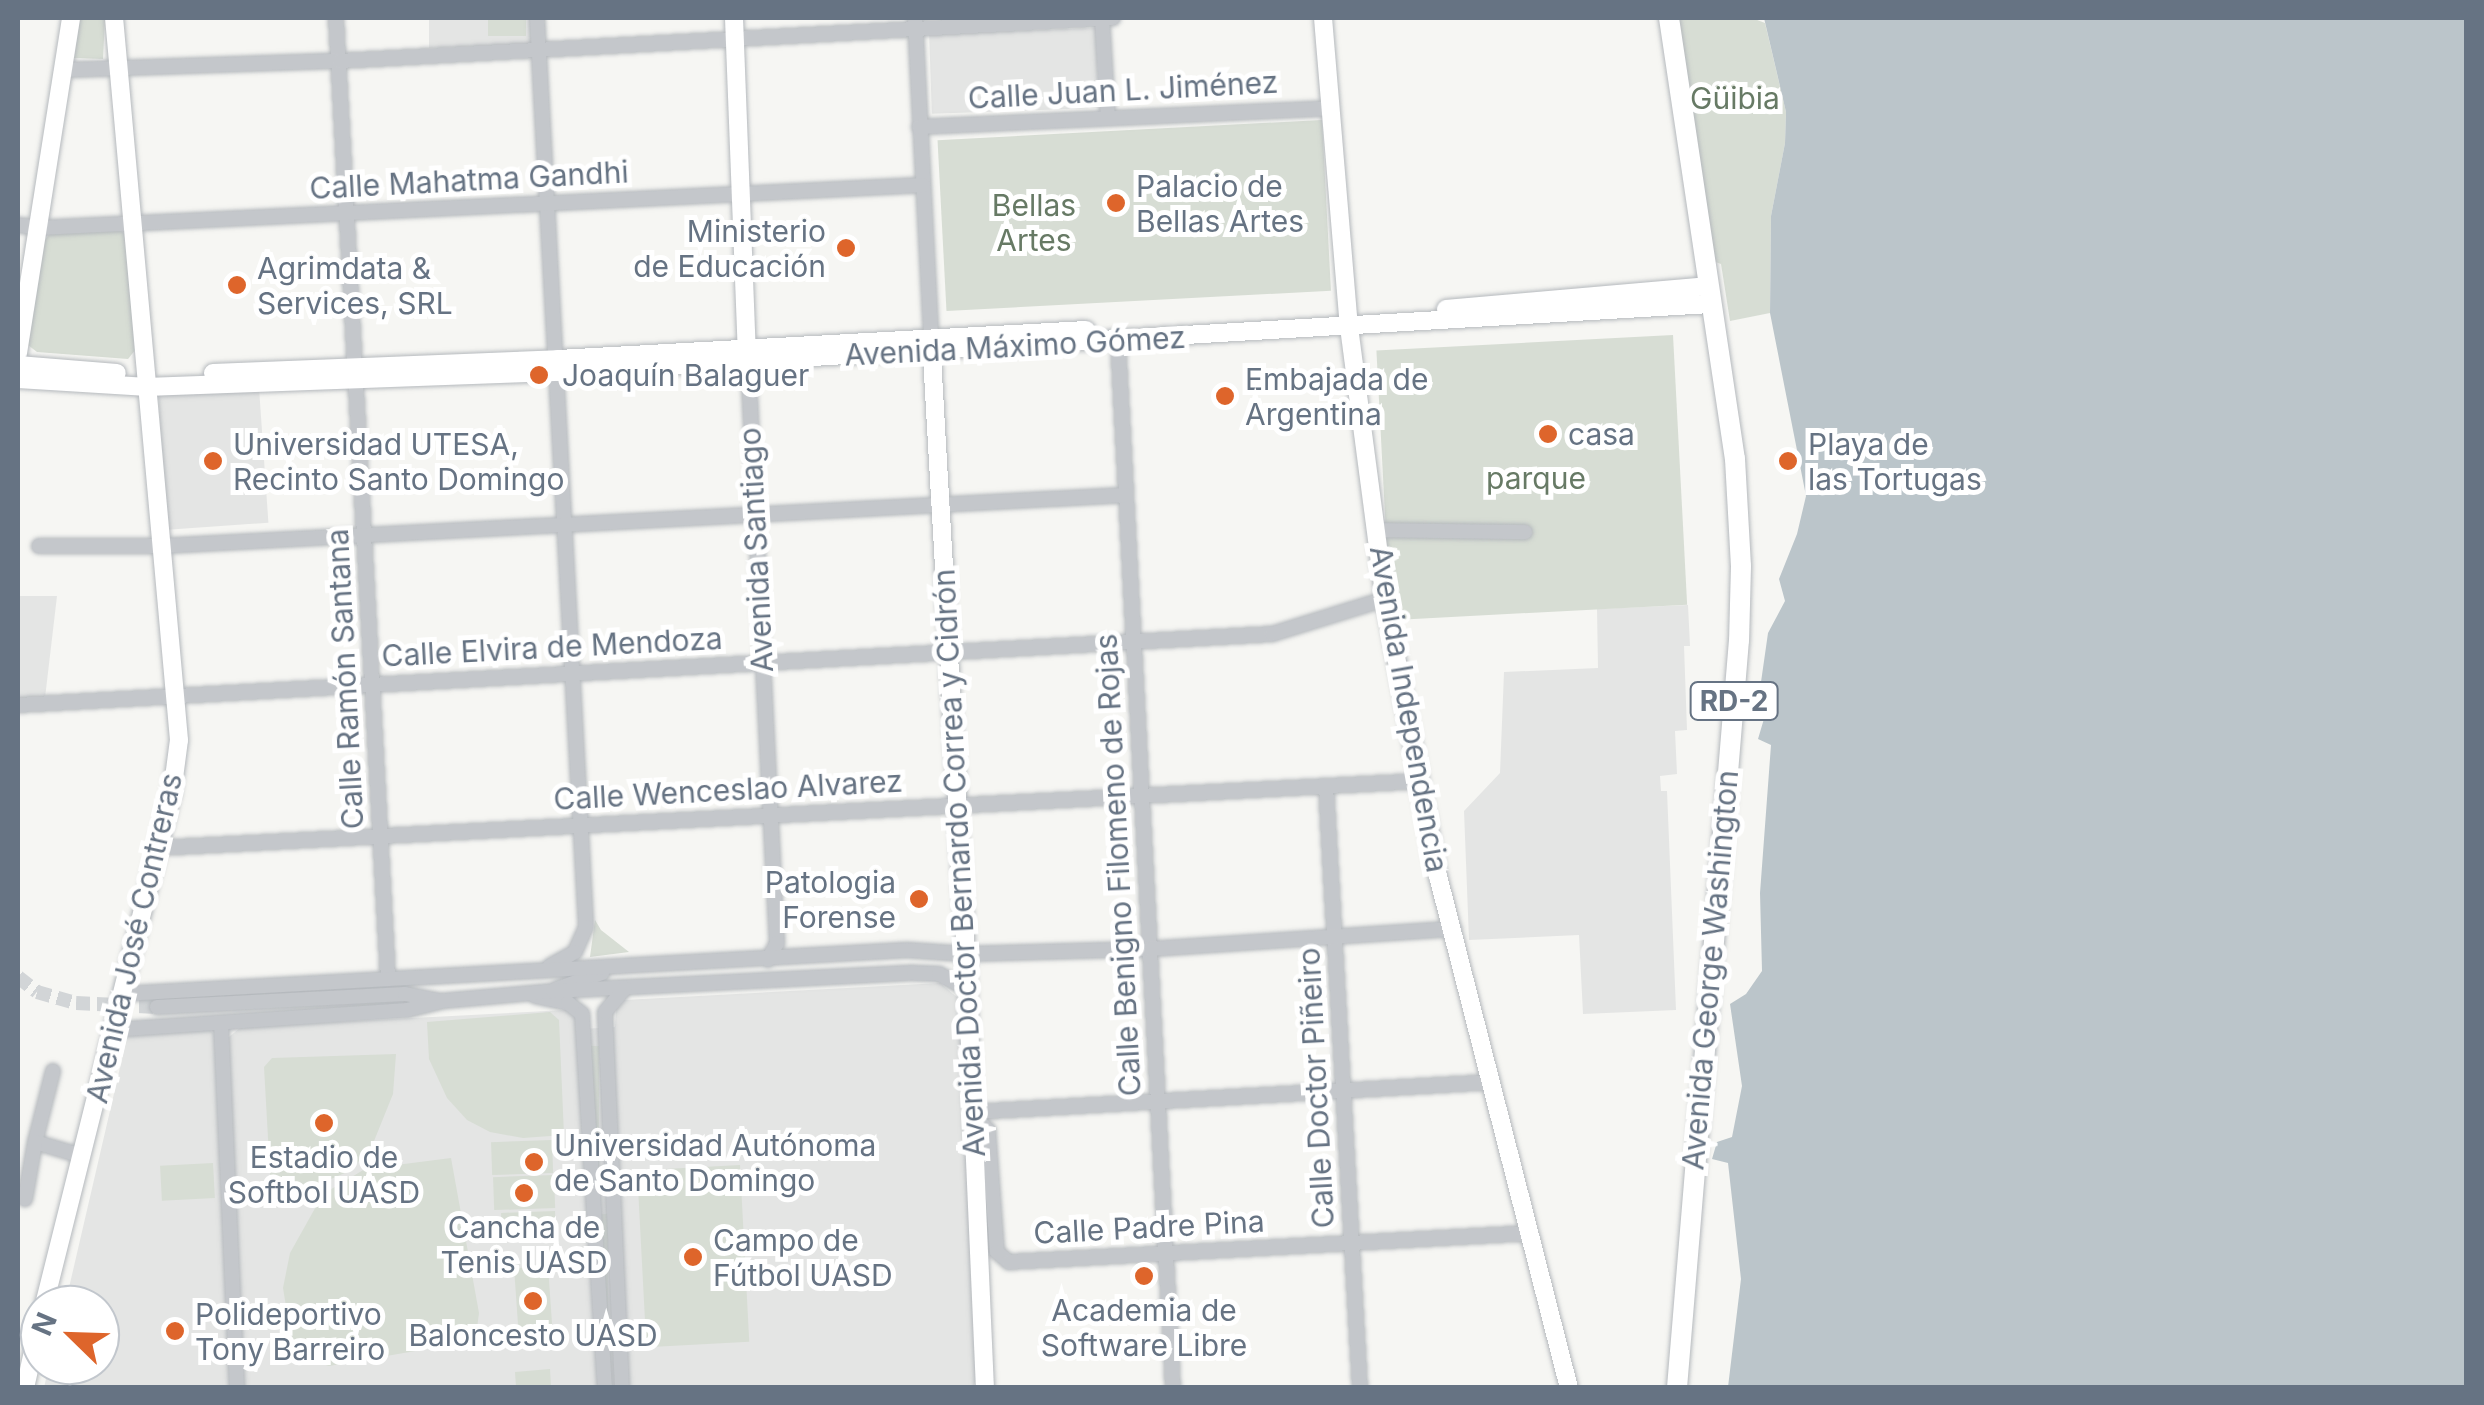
<!DOCTYPE html>
<meta charset="utf-8">
<style>
body{margin:0}
#map{position:relative;width:2484px;height:1405px;overflow:hidden;background:#f6f6f3;font-family:Inter,sans-serif}
div>[style]{position:absolute}
[style*='--x']{left:calc(var(--x)*1px);top:calc(var(--y)*1px);width:calc(var(--w)*1px);rotate:calc(var(--a)*1deg)}
.built>*{inset:0;background:#e4e5e4;transform-origin:0 0}
.green>*{inset:0;background:#d7ddd4;transform-origin:0 0}
.water>*{inset:0;background:#bbc5ca}
.minor-tunnel>*{height:14px;margin-top:-7px;transform-origin:0;background:repeating-linear-gradient(90deg,#d2d5d7 0 14px,transparent 0 21px)}
.roads{filter:drop-shadow(0 0 2px #b5b9bd) drop-shadow(0 0 2px #b5b9bd)}
.minor>*{height:14px;margin:-7px;padding:0 7px;transform-origin:7px;border-radius:7px;background:#c4c7cb}
.major>*{height:18px;margin:-9px;padding:0 9px;transform-origin:9px;border-radius:9px;background:#fff}
.highway>*{height:20px;margin:-10px;padding:0 10px;transform-origin:10px;border-radius:10px;background:#fff}
.dots>*{width:28px;height:28px;translate:-50% -50%;box-sizing:border-box;border:5px solid #fff;border-radius:50%}
span{translate:-50% -50%;white-space:nowrap;text-align:center;line-height:1.15;-webkit-text-stroke:10px #fff;paint-order:stroke}
.shield-label span{padding:2px 8px;background:#fff;border:2px solid;border-radius:8px;-webkit-text-stroke-width:0}
.shield-label{font-size:28px;color:#667383;font-weight:700}
.street-label{font-size:30px;color:#667383}
.park-label{font-size:30px;color:#677a65}
.poi-label{font-size:30px;color:#667383}
.left{translate:0 -50%;text-align:left}
.right{translate:-100% -50%;text-align:right}
.frame{position:absolute;inset:0;border:20px solid #667383;pointer-events:none}
.north{position:absolute;left:20px;top:1285px;width:100px;height:100px;box-sizing:border-box;background:#fff;border:2px solid #c2c7cd;border-radius:50%;rotate:293deg;font-size:28px;font-weight:700;line-height:40px;text-align:center;color:#667383}
.north::after{content:'';display:block;margin:auto;width:35px;height:45px;background:#de652b;clip-path:polygon(50% 0,100% 100%,50% 72%,0 100%)}
</style>
<div id="map">
<div class="built">
<i style="clip-path:polygon(429px 18px,534px 18px,535px 44px,429px 48px)"></i>
<i style="left:1096px;top:28px;width:80px;height:167px;rotate:88deg"></i>
<i style="left:259px;top:388px;width:135px;height:101px;rotate:86deg"></i>
<i style="clip-path:polygon(18px 596px,57px 596px,45px 698px,18px 699px)"></i>
<i style="clip-path:polygon(1688px 605px,1690px 646px,1684px 646px,1687px 730px,1675px 731px,1677px 774px,1660px 776px,1661px 791px,1667px 791px,1676px 1010px,1583px 1014px,1579px 935px,1469px 940px,1464px 811px,1500px 773px,1504px 672px,1598px 668px,1597px 609px)"></i>
<i style="clip-path:polygon(940px 983px,958px 998px,979px 1371px,973px 1387px,44px 1388px,49px 1365px,100px 1365px,100px 1305px,65px 1305px,128px 1033px,209px 1029px,216px 1036px,229px 1037px,241px 1027px,566px 1010px,577px 1016px,582px 1029px,615px 1027px,616px 1010px,624px 1000px)"></i>
</div>
<div class="green">
<i style="clip-path:polygon(80px 18px,105px 18px,103px 59px,74px 58px)"></i>
<i style="left:488px;top:18px;width:38px;height:18px"></i>
<i style="clip-path:polygon(1675px 18px,1752px 18px,1765px 23px,1786px 112px,1785px 143px,1771px 216px,1770px 313px,1730px 321px,1721px 264px,1710px 260px)"></i>
<i style="left:1322px;top:120px;width:171px;height:385px;rotate:87deg"></i>
<i style="clip-path:polygon(118px 229px,125px 234px,136px 349px,128px 359px,37px 352px,28px 345px,44px 241px,52px 231px)"></i>
<i style="left:1673px;top:335px;width:270px;height:297px;rotate:87deg"></i>
<i style="clip-path:polygon(595px 920px,601px 930px,629px 952px,590px 957px)"></i>
<i style="clip-path:polygon(550px 1012px,559px 1020px,564px 1135px,523px 1138px,490px 1132px,467px 1120px,447px 1098px,429px 1059px,427px 1022px)"></i>
<i style="left:590px;top:1046px;width:9px;height:129px"></i>
<i style="clip-path:polygon(396px 1054px,393px 1094px,370px 1151px,347px 1172px,308px 1189px,271px 1191px,264px 1067px,272px 1058px)"></i>
<i style="left:552px;top:1140px;width:33px;height:61px;rotate:88deg"></i>
<i style="clip-path:polygon(451px 1158px,479px 1313px,477px 1328px,467px 1342px,329px 1366px,294px 1355px,283px 1288px,290px 1253px,323px 1194px,365px 1169px)"></i>
<i style="left:213px;top:1163px;width:35px;height:53px;rotate:87deg"></i>
<i style="left:740px;top:1165px;width:177px;height:103px;rotate:87deg"></i>
<i style="left:554px;top:1175px;width:33px;height:61px;rotate:88deg"></i>
<i style="left:555px;top:1211px;width:28px;height:54px;rotate:88deg"></i>
<i style="left:600px;top:1214px;width:8px;height:173px"></i>
<i style="left:548px;top:1266px;width:68px;height:34px;rotate:86deg"></i>
<i style="clip-path:polygon(550px 1369px,551px 1387px,516px 1387px,515px 1372px)"></i>
</div>
<div class="water">
<i style="clip-path:polygon(1764px 18px,2466px 18px,2466px 1387px,1728px 1387px,1741px 1279px,1728px 1163px,1712px 1159px,1717px 1142px,1732px 1137px,1742px 1086px,1730px 1004px,1746px 994px,1762px 971px,1760px 893px,1771px 745px,1758px 739px,1766px 712px,1758px 703px,1768px 633px,1785px 601px,1779px 579px,1797px 534px,1806px 496px,1770px 313px,1771px 216px,1785px 143px,1786px 112px)"></i>
</div>
<div class="minor-tunnel">
<i style="--x:18;--y:977;--w:24;--a:38"></i>
<i style="--x:37;--y:992;--w:41;--a:15.8"></i>
<i style="--x:76;--y:1003;--w:81;--a:2.8"></i>
</div>
<div class="roads">
<div class="minor">
<i style="--x:336;--y:18;--w:962;--a:86.9"></i>
<i style="--x:537;--y:18;--w:910;--a:86.91"></i>
<i style="--x:586;--y:927;--w:27;--a:114"></i>
<i style="--x:575;--y:952;--w:29;--a:151"></i>
<i style="--x:915;--y:18;--w:320;--a:87.1"></i>
<i style="--x:1102;--y:18;--w:100;--a:86.6"></i>
<i style="--x:63;--y:70;--w:276;--a:-1.9"></i>
<i style="--x:339;--y:61;--w:775;--a:-3.18"></i>
<i style="--x:919;--y:127;--w:411;--a:-2.6"></i>
<i style="--x:18;--y:225;--w:21;--a:8"></i>
<i style="--x:39;--y:228;--w:885;--a:-2.78"></i>
<i style="--x:1118;--y:340;--w:1049;--a:87"></i>
<i style="--x:748;--y:361;--w:583;--a:87.15"></i>
<i style="--x:777;--y:943;--w:19;--a:118"></i>
<i style="--x:1376;--y:530;--w:149;--a:0.8"></i>
<i style="--x:39;--y:546;--w:123;--a:0"></i>
<i style="--x:162;--y:546;--w:965;--a:-3.03"></i>
<i style="--x:18;--y:705;--w:1256;--a:-3.24"></i>
<i style="--x:1272;--y:634;--w:118;--a:-17.2"></i>
<i style="--x:1326;--y:786;--w:603;--a:86.77"></i>
<i style="--x:157;--y:848;--w:1266;--a:-3.03"></i>
<i style="--x:556;--y:989;--w:49;--a:-19.2"></i>
<i style="--x:122;--y:994;--w:786;--a:-3.21"></i>
<i style="--x:907;--y:950;--w:59;--a:3.9"></i>
<i style="--x:966;--y:954;--w:184;--a:-1.6"></i>
<i style="--x:1150;--y:949;--w:305;--a:-3.8"></i>
<i style="--x:535;--y:996;--w:34;--a:12"></i>
<i style="--x:568;--y:1003;--w:18;--a:38"></i>
<i style="--x:582;--y:1014;--w:375;--a:86.5"></i>
<i style="--x:157;--y:1007;--w:248;--a:-3"></i>
<i style="--x:405;--y:994;--w:38;--a:11"></i>
<i style="--x:221;--y:1023;--w:365;--a:87.5"></i>
<i style="--x:112;--y:1030;--w:296;--a:-3.9"></i>
<i style="--x:407;--y:1010;--w:36;--a:-14"></i>
<i style="--x:442;--y:1001;--w:111;--a:-5.1"></i>
<i style="--x:553;--y:991;--w:361;--a:-2.9"></i>
<i style="--x:914;--y:973;--w:25;--a:2"></i>
<i style="--x:939;--y:974;--w:32;--a:28"></i>
<i style="--x:53;--y:1071;--w:73;--a:104.2"></i>
<i style="--x:35;--y:1142;--w:49;--a:16.6"></i>
<i style="--x:973;--y:1112;--w:521;--a:-3.3"></i>
<i style="--x:973;--y:1116;--w:21;--a:43"></i>
<i style="--x:988;--y:1130;--w:122;--a:85.8"></i>
<i style="--x:997;--y:1252;--w:16;--a:40"></i>
<i style="--x:1009;--y:1262;--w:523;--a:-3.18"></i>
<i style="--x:25;--y:1199;--w:58;--a:-80"></i>
<i style="--x:622;--y:1388;--w:376;--a:-92.6"></i>
<i style="--x:605;--y:1012;--w:31;--a:-50"></i>
</div>
<div class="major">
<i style="--x:734;--y:18;--w:338;--a:87.8"></i>
<i style="--x:1323;--y:18;--w:310;--a:85.2"></i>
<i style="--x:1349;--y:327;--w:274;--a:82.5"></i>
<i style="--x:1385;--y:599;--w:282;--a:79.2"></i>
<i style="--x:1438;--y:876;--w:528;--a:75.65"></i>
<i style="--x:1446;--y:309;--w:264;--a:-5"></i>
<i style="--x:931;--y:339;--w:616;--a:86.74"></i>
<i style="--x:966;--y:954;--w:434;--a:87.5"></i>
<i style="--x:18;--y:353;--w:339;--a:-81"></i>
<i style="--x:18;--y:365;--w:99;--a:4.6"></i>
<i style="--x:213;--y:373;--w:345;--a:-2.3"></i>
<i style="--x:558;--y:359;--w:529;--a:-3.14"></i>
<i style="--x:18;--y:379;--w:130;--a:3.5"></i>
<i style="--x:148;--y:387;--w:411;--a:-2.1"></i>
<i style="--x:559;--y:372;--w:1155;--a:-3.38"></i>
<i style="--x:44;--y:1305;--w:528;--a:-75.96"></i>
<i style="--x:172;--y:793;--w:53;--a:-82.5"></i>
<i style="--x:179;--y:740;--w:725;--a:-95.14"></i>
<i style="--x:25;--y:1388;--w:70;--a:-77.6"></i>
</div>
<div class="highway">
<i style="--x:1669;--y:18;--w:446;--a:81.5"></i>
<i style="--x:1735;--y:459;--w:107;--a:86.8"></i>
<i style="--x:1741;--y:566;--w:74;--a:91.5"></i>
<i style="--x:1739;--y:640;--w:751;--a:94.74"></i>
</div>
</div>
<div class="dots">
<i style="left:1116px;top:203px;background:#de652b"></i>
<i style="left:846px;top:248px;background:#de652b"></i>
<i style="left:237px;top:285px;background:#de652b"></i>
<i style="left:539px;top:375px;background:#de652b"></i>
<i style="left:1225px;top:396px;background:#de652b"></i>
<i style="left:1548px;top:434px;background:#de652b"></i>
<i style="left:213px;top:461px;background:#de652b"></i>
<i style="left:1788px;top:461px;background:#de652b"></i>
<i style="left:919px;top:899px;background:#de652b"></i>
<i style="left:324px;top:1123px;background:#de652b"></i>
<i style="left:534px;top:1162px;background:#de652b"></i>
<i style="left:524px;top:1193px;background:#de652b"></i>
<i style="left:693px;top:1257px;background:#de652b"></i>
<i style="left:1144px;top:1276px;background:#de652b"></i>
<i style="left:533px;top:1301px;background:#de652b"></i>
<i style="left:175px;top:1331px;background:#de652b"></i>
</div>
<div class="shield-label">
<span style="left:1734px;top:701px">RD-2</span>
</div>
<div class="street-label">
<span style="left:1123px;top:90px;rotate:-3deg">Calle Juan L. Jiménez</span>
<span style="left:469px;top:180px;rotate:-3deg">Calle Mahatma Gandhi</span>
<span style="left:1015px;top:346px;rotate:-3deg">Avenida Máximo Gómez</span>
<span style="left:756px;top:550px;rotate:-93deg">Avenida Santiago</span>
<span style="left:552px;top:647px;rotate:-3deg">Calle Elvira de Mendoza</span>
<span style="left:345px;top:679px;rotate:-93deg">Calle Ramón Santana</span>
<span style="left:1409px;top:709px;rotate:80deg">Avenida Independencia</span>
<span style="left:728px;top:790px;rotate:-3deg">Calle Wenceslao Alvarez</span>
<span style="left:959px;top:863px;rotate:-93deg">Avenida Doctor Bernardo Correa y Cidrón</span>
<span style="left:1118px;top:865px;rotate:-93deg">Calle Benigno Filomeno de Rojas</span>
<span style="left:134px;top:938px;rotate:-77deg">Avenida José Contreras</span>
<span style="left:1710px;top:970px;rotate:-85deg">Avenida George Washington</span>
<span style="left:1316px;top:1088px;rotate:-93deg">Calle Doctor Piñeiro</span>
<span style="left:1149px;top:1227px;rotate:-3deg">Calle Padre Pina</span>
</div>
<div class="park-label">
<span style="left:1735px;top:98px">Güibia</span>
<span style="left:1034px;top:222px">Bellas<br>Artes</span>
<span style="left:1536px;top:478px">parque</span>
</div>
<div class="poi-label">
<span class="left" style="left:1136px;top:203px">Palacio de<br>Bellas Artes</span>
<span class="right" style="left:826px;top:248px">Ministerio<br>de Educación</span>
<span class="left" style="left:257px;top:285px">Agrimdata &amp;<br>Services, SRL</span>
<span class="left" style="left:562px;top:375px">Joaquín Balaguer</span>
<span class="left" style="left:1245px;top:396px">Embajada de<br>Argentina</span>
<span class="left" style="left:1568px;top:434px">casa</span>
<span class="left" style="left:233px;top:461px">Universidad UTESA,<br>Recinto Santo Domingo</span>
<span class="left" style="left:1808px;top:461px">Playa de<br>las Tortugas</span>
<span class="right" style="left:896px;top:899px">Patologia<br>Forense</span>
<span class="left" style="left:554px;top:1162px">Universidad Autónoma<br>de Santo Domingo</span>
<span style="left:324px;top:1174px">Estadio de<br>Softbol UASD</span>
<span style="left:524px;top:1244px">Cancha de<br>Tenis UASD</span>
<span class="left" style="left:713px;top:1257px">Campo de<br>Fútbol UASD</span>
<span style="left:1144px;top:1327px">Academia de<br>Software Libre</span>
<span class="left" style="left:195px;top:1331px">Polideportivo<br>Tony Barreiro</span>
<span style="left:533px;top:1335px">Baloncesto UASD</span>
</div>
<div class="frame"></div>
<div class="north">N</div>
</div>
